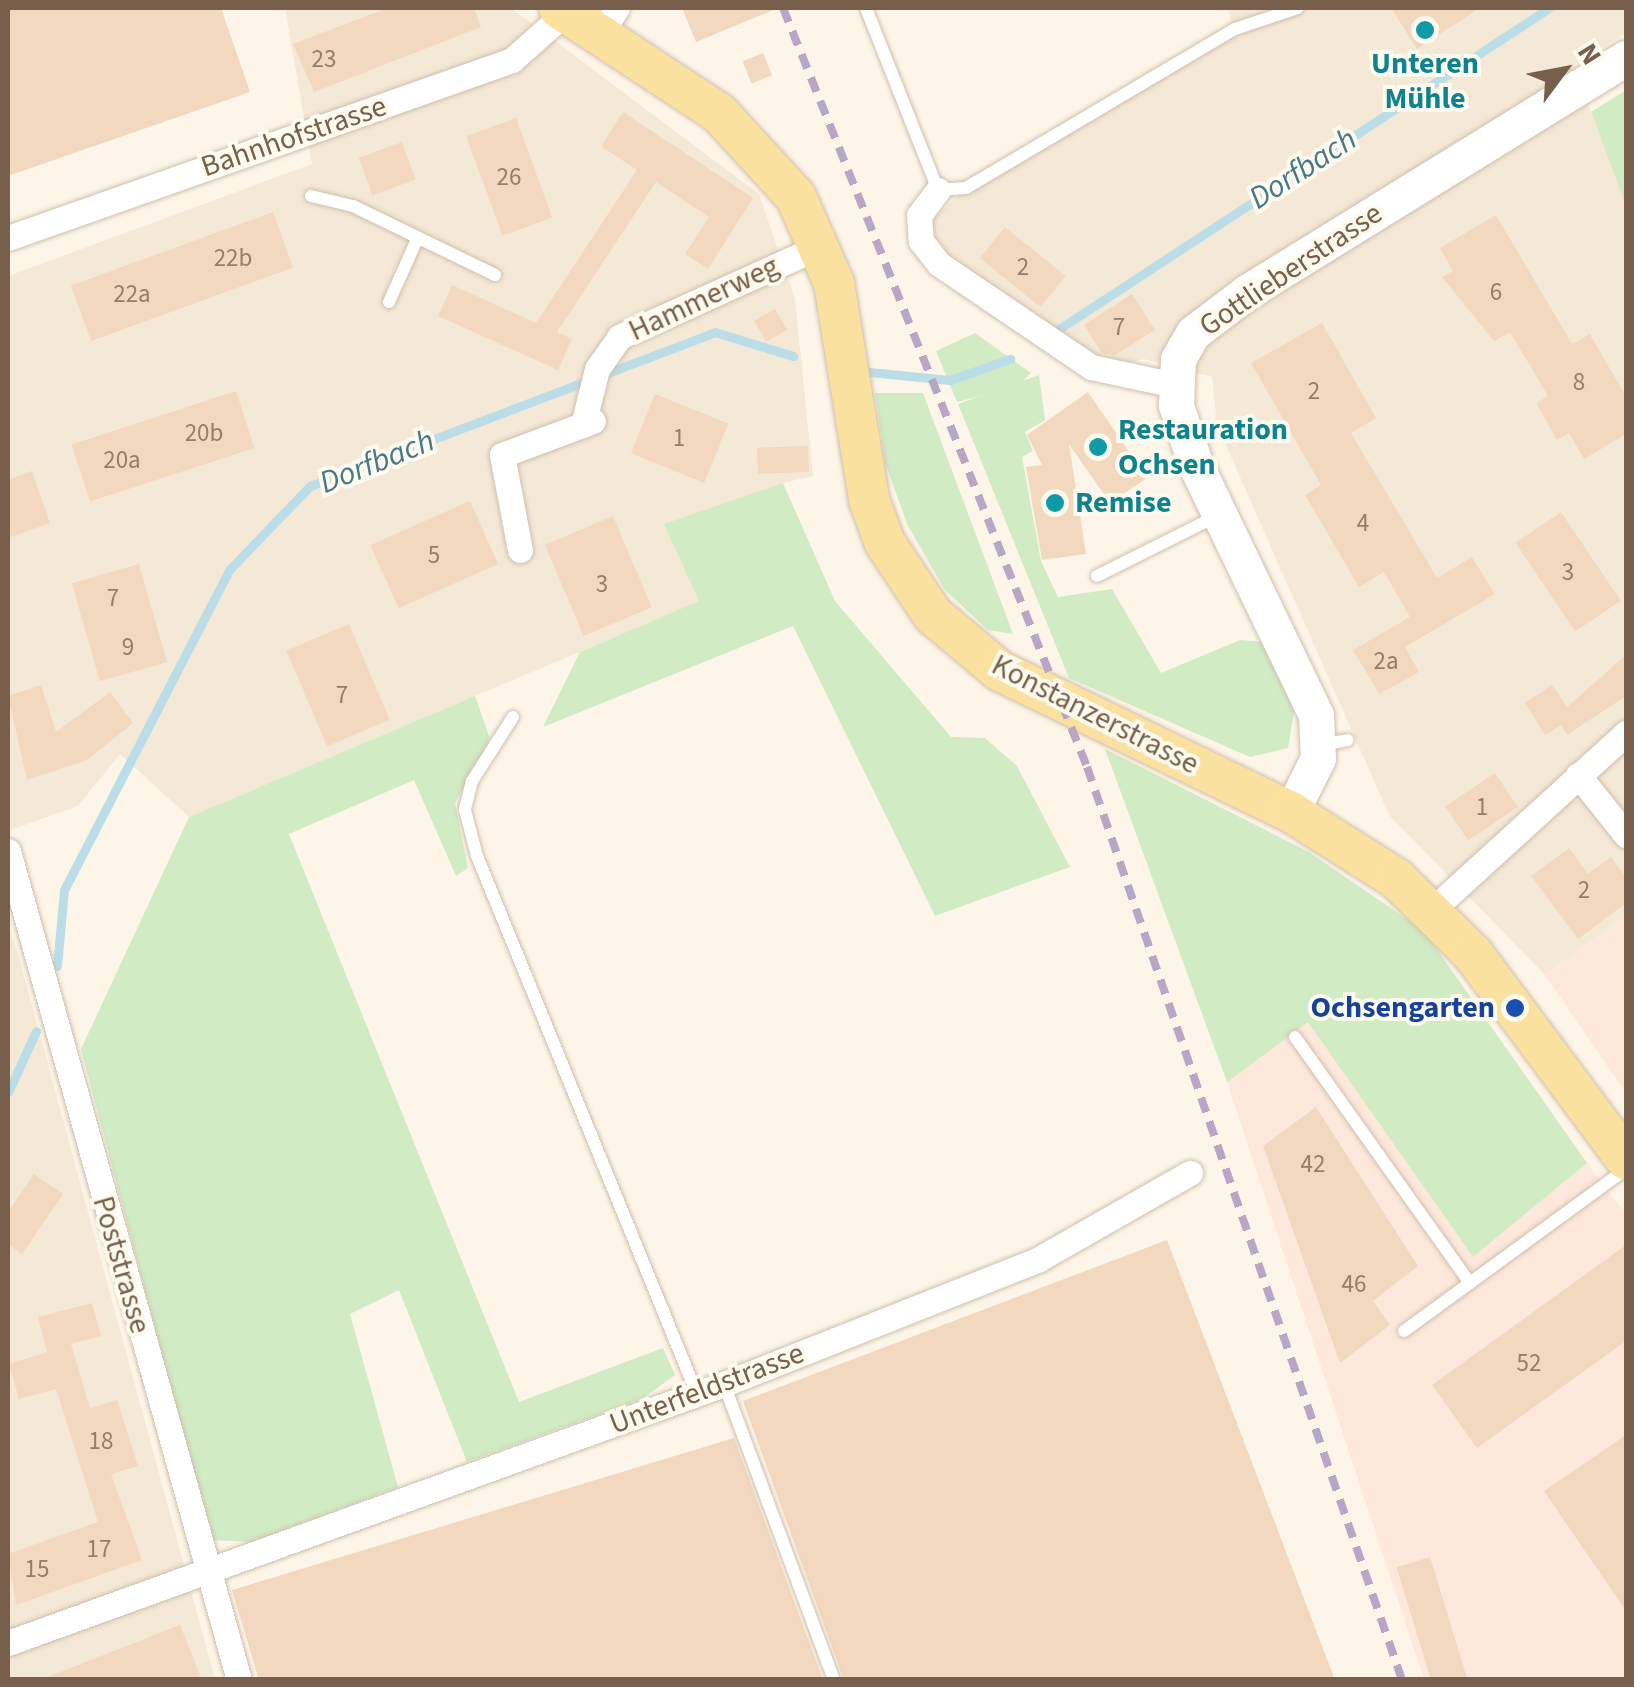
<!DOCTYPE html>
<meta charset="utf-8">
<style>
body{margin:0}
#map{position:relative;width:1634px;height:1687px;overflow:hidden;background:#fdf6e8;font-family:"Source Sans 3",sans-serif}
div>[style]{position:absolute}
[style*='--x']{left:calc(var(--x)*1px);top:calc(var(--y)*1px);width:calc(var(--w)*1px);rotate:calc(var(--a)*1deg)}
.residential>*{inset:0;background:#f4e9d6}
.commercial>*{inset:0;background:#fde8db}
.green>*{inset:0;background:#d1ebc5}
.stream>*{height:9px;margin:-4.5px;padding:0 4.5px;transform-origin:4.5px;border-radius:4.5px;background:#bbdde7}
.building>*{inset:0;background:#f2d8bf;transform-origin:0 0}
.roads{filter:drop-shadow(0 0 2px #cfbfad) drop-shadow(0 0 2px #cfbfad)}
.lane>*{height:12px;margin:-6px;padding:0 6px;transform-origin:6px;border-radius:6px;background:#fff}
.street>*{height:25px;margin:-12.5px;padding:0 12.5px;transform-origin:12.5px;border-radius:12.5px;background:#fff}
.secondary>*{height:35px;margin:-17.5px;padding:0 17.5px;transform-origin:17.5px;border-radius:17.5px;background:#fff}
.primary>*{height:40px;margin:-20px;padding:0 20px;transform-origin:20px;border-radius:20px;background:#fbe1a0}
.rail>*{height:8px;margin-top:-4px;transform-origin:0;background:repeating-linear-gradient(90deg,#baa5c7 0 15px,transparent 0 25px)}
.dots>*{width:28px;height:28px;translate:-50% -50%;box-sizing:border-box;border:5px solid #fffaee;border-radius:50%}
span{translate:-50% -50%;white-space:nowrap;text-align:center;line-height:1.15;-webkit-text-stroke:8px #fffaee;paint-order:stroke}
.number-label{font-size:25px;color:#967d68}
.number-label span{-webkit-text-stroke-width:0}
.culture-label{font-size:30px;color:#0d838f;font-weight:700}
.left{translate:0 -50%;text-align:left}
.street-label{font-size:30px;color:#775f4b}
.transit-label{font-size:30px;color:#164399;font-weight:700}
.right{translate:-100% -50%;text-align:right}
.water-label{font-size:32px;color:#44798b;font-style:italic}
.frame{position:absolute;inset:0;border:10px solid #775f4b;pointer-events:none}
.north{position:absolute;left:1514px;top:20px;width:100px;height:100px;-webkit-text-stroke:8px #fffaee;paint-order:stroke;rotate:58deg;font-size:28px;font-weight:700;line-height:40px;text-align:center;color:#775f4b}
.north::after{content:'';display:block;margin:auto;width:35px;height:45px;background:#775f4b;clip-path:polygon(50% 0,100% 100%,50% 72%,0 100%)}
</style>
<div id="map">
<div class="residential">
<i style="clip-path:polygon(285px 8px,511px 8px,759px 194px,795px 299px,813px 476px,783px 483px,700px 601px,189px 817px,120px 754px,78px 806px,8px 831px,8px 276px,312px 164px)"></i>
<i style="clip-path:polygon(1227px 8px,1626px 8px,1626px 33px,1573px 65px,1626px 205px,1626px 916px,1545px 975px,1389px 815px,1217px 425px,1212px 377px,1144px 359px,1114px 367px,941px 252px,929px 223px,966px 188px,1235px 29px)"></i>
<i style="clip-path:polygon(8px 924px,18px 954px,215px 1679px,8px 1679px)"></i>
</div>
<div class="commercial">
<i style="clip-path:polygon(1626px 916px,1626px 1093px,1545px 975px)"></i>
<i style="clip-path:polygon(1308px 1021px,1473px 1257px,1587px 1163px,1626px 1215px,1626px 1679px,1424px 1679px,1227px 1082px)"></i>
</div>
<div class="green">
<i style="clip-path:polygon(1626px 90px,1626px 206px,1591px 112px)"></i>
<i style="clip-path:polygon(975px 333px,1031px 373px,1018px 386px,957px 402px,936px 351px)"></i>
<i style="clip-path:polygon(1039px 375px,1045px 420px,1025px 432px,1033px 451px,1022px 457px,1041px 561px,1058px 597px,1112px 589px,1161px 673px,1240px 640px,1266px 642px,1294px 712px,1288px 748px,1250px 757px,1069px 678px,958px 404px)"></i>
<i style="clip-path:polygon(875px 393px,923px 393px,1013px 634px,988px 630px,945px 590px,908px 526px,885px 463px)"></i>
<i style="clip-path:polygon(783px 483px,835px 601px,951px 737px,985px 738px,1017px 766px,1070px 867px,935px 916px,793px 626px,543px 727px,580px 652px,699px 601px,664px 524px)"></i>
<i style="clip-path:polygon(475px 696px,490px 739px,455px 803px,468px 868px,456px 876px,414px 780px,289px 834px,519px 1402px,663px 1348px,675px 1375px,642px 1399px,467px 1462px,399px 1290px,350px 1314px,398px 1487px,253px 1542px,211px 1540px,81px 1049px,189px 817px)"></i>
<i style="clip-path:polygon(1105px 749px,1309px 852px,1424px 931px,1587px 1163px,1473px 1257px,1308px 1022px,1227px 1082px)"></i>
</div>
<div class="stream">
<i style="--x:1056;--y:331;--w:589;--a:-33.23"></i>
<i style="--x:869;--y:372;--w:81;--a:5.6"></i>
<i style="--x:950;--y:380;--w:64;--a:-19.3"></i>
<i style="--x:57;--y:966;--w:76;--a:-84.7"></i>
<i style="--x:64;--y:890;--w:361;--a:-62.7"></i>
<i style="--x:230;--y:569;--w:115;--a:-46.1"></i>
<i style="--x:310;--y:486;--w:433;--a:-20.8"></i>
<i style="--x:715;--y:332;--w:82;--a:17.1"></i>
<i style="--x:8;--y:1092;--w:67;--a:-65.3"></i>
</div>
<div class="building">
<i style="clip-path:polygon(8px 8px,221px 8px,250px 92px,8px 176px)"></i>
<i style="clip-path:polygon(388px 8px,474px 8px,481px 27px,314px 92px,293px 44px)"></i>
<i style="clip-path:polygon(682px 8px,778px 8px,696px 42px)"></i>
<i style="clip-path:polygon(1391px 8px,1480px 8px,1417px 49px)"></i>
<i style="left:763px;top:53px;width:24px;height:22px;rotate:68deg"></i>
<i style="clip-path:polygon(623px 112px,753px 198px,708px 269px,685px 254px,709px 217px,656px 182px,557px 332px,572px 339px,558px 370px,438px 316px,452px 285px,536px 323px,637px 170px,601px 146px)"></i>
<i style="left:516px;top:118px;width:106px;height:53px;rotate:70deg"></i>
<i style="left:402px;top:142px;width:40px;height:46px;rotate:70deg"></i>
<i style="left:273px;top:212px;width:59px;height:215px;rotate:70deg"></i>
<i style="clip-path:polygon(1496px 215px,1572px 344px,1590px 334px,1626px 397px,1626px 434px,1584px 459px,1569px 433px,1557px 440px,1536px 403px,1548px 396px,1510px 332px,1494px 341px,1442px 277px,1453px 271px,1440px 248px)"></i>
<i style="left:1005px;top:227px;width:78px;height:40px;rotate:39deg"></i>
<i style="clip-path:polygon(1132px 294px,1155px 330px,1115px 355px,1102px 353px,1084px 325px)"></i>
<i style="left:775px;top:309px;width:24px;height:24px;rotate:60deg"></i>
<i style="clip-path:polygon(1322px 323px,1376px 418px,1351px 433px,1437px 578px,1472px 557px,1495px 594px,1405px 647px,1419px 672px,1379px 694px,1353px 650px,1410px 617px,1384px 572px,1359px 587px,1305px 495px,1321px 485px,1251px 363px)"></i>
<i style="left:236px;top:391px;width:60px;height:173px;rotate:72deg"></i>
<i style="clip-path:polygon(1088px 392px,1147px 478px,1110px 503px,1069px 444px,1086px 554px,1042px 560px,1026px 467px,1042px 465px,1027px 435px)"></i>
<i style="left:655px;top:394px;width:79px;height:64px;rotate:22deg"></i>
<i style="left:808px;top:446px;width:26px;height:51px;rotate:88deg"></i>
<i style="clip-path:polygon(32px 471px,50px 523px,8px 538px,8px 480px)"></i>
<i style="left:470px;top:501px;width:69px;height:109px;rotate:66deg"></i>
<i style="left:1561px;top:512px;width:107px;height:55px;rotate:56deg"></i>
<i style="left:613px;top:516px;width:99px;height:74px;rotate:67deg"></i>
<i style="left:139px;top:564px;width:102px;height:70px;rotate:74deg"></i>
<i style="left:349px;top:624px;width:104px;height:68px;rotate:67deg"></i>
<i style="clip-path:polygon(1626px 655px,1626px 696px,1567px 735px,1561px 725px,1545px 735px,1525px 703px,1552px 685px,1567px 707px)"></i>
<i style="clip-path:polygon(41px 685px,56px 732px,110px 692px,133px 723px,87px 760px,27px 780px,8px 696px)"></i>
<i style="left:1495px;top:773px;width:41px;height:60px;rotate:56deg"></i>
<i style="clip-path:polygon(1569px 848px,1588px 874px,1611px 857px,1626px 877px,1626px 903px,1578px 939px,1531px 876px)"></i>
<i style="clip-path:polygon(1316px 1107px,1418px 1266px,1373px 1301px,1390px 1325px,1340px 1363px,1263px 1146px)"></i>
<i style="clip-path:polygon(34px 1174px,63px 1194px,22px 1254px,8px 1244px,8px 1212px)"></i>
<i style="clip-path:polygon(1167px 1240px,1335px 1680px,844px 1680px,743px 1401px)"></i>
<i style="clip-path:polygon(1626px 1245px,1626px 1341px,1477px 1448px,1432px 1385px)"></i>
<i style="clip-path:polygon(92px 1303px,101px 1336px,71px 1344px,90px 1408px,117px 1400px,138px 1466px,111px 1474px,142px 1560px,16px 1605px,8px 1554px,98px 1522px,56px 1389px,19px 1399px,9px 1364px,47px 1352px,38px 1317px)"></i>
<i style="clip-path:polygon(1626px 1435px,1626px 1611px,1544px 1491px)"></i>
<i style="clip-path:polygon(734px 1438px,823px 1680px,259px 1680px,232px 1590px)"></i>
<i style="left:1430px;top:1557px;width:129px;height:35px;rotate:73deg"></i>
<i style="clip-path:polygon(180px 1625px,202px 1680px,45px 1680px,45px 1678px)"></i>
</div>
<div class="roads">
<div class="lane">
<i style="--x:866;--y:8;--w:196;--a:68.4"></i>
<i style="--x:938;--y:190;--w:28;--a:-4"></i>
<i style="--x:966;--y:188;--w:312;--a:-30.6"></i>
<i style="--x:1235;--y:29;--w:66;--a:-18.4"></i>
<i style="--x:311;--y:196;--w:43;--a:13.4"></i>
<i style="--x:353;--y:206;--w:158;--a:25.9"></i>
<i style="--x:389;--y:302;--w:66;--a:-65.8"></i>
<i style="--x:1097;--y:576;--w:134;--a:-26.6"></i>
<i style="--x:513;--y:717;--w:76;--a:122.6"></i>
<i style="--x:472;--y:781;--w:30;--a:104"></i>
<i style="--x:465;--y:810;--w:48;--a:75.4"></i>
<i style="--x:477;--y:856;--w:581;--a:67.76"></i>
<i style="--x:1322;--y:745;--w:26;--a:-11"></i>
<i style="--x:1295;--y:1037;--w:302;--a:54.6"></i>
<i style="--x:1404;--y:1331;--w:275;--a:-36.1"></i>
<i style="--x:724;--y:1384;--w:316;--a:69.6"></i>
</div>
<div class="street">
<i style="--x:600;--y:34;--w:31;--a:-57"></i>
<i style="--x:938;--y:190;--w:31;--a:127"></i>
<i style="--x:919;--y:215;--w:26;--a:86"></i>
<i style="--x:921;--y:241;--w:29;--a:52"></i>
<i style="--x:939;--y:264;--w:184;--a:34.1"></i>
<i style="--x:1091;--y:367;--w:86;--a:12.1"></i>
<i style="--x:8;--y:238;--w:535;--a:-19.45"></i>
<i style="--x:512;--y:60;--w:72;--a:-41.6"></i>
<i style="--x:583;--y:425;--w:58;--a:-76"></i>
<i style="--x:597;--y:369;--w:39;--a:-55"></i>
<i style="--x:619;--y:337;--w:222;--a:-24.3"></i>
<i style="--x:520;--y:550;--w:97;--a:-100.7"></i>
<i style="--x:502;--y:455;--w:97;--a:-20.5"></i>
<i style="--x:1578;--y:775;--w:77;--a:51.3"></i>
<i style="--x:8;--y:851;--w:861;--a:74.43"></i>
<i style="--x:1432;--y:910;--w:263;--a:-42.4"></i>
<i style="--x:8;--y:1643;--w:761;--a:-19.89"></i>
<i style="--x:724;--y:1384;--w:339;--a:-21.6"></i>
<i style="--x:1039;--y:1259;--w:174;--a:-29.7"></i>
</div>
<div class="secondary">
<i style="--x:1291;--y:812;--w:60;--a:-63.4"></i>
<i style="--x:1318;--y:758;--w:43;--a:-92.7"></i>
<i style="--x:1316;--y:715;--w:276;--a:-115.7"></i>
<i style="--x:1196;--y:466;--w:64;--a:-108.2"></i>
<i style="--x:1176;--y:405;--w:46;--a:-87.5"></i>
<i style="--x:1178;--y:359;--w:30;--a:-60"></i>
<i style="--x:1193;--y:333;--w:68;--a:-37.2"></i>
<i style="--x:1247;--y:292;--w:445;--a:-31.7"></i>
</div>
<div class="primary">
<i style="--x:559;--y:8;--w:191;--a:33.3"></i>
<i style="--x:719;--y:113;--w:114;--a:47.5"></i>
<i style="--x:796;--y:197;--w:94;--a:66.2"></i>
<i style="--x:834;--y:283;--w:220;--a:80.8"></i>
<i style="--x:869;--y:500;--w:46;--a:69.6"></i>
<i style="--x:885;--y:543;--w:87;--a:56.3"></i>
<i style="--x:933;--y:615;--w:87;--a:39.9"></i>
<i style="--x:1000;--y:671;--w:323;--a:25.9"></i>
<i style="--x:1291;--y:812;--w:125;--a:32.3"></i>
<i style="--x:1397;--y:879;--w:107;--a:44.6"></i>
<i style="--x:1473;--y:954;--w:256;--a:53.3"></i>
</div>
</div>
<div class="rail">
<i style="--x:783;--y:8;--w:818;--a:68.17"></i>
<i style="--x:1087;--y:767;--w:966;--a:70.96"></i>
</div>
<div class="dots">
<i style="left:1425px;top:30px;background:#0f9aa8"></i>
<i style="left:1098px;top:447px;background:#0f9aa8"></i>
<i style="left:1055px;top:503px;background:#0f9aa8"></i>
<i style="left:1515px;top:1008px;background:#1a4fb4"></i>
</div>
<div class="number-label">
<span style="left:324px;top:59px">23</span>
<span style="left:509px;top:177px">26</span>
<span style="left:233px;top:258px">22b</span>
<span style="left:1023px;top:267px">2</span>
<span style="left:1496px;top:292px">6</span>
<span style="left:132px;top:294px">22a</span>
<span style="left:1119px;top:327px">7</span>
<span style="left:1579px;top:382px">8</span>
<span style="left:1314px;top:391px">2</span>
<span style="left:204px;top:433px">20b</span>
<span style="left:679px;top:438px">1</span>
<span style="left:122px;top:460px">20a</span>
<span style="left:1363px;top:523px">4</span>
<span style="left:434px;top:555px">5</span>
<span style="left:1568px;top:572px">3</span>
<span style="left:602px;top:584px">3</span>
<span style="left:113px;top:598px">7</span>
<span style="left:128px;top:647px">9</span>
<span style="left:1386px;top:661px">2a</span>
<span style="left:342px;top:695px">7</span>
<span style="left:1482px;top:807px">1</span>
<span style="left:1584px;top:890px">2</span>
<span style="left:1313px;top:1164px">42</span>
<span style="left:1354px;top:1284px">46</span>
<span style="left:1529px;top:1363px">52</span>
<span style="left:101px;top:1441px">18</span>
<span style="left:99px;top:1549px">17</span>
<span style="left:37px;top:1569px">15</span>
</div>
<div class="culture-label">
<span style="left:1425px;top:81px">Unteren<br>Mühle</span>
<span class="left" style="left:1118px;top:447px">Restauration<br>Ochsen</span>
<span class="left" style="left:1075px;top:503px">Remise</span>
</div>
<div class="street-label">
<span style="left:294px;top:137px;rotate:-19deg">Bahnhofstrasse</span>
<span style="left:1291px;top:270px;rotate:-34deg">Gottlieberstrasse</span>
<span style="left:704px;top:299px;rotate:-25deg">Hammerweg</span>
<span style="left:1095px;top:715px;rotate:27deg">Konstanzerstrasse</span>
<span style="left:121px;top:1265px;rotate:74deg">Poststrasse</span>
<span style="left:707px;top:1389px;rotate:-21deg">Unterfeldstrasse</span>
</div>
<div class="transit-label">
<span class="right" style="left:1495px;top:1008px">Ochsengarten</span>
</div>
<div class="water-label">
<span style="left:1303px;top:169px;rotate:-33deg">Dorfbach</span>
<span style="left:377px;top:462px;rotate:-22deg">Dorfbach</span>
</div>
<div class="frame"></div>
<div class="north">N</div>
</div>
